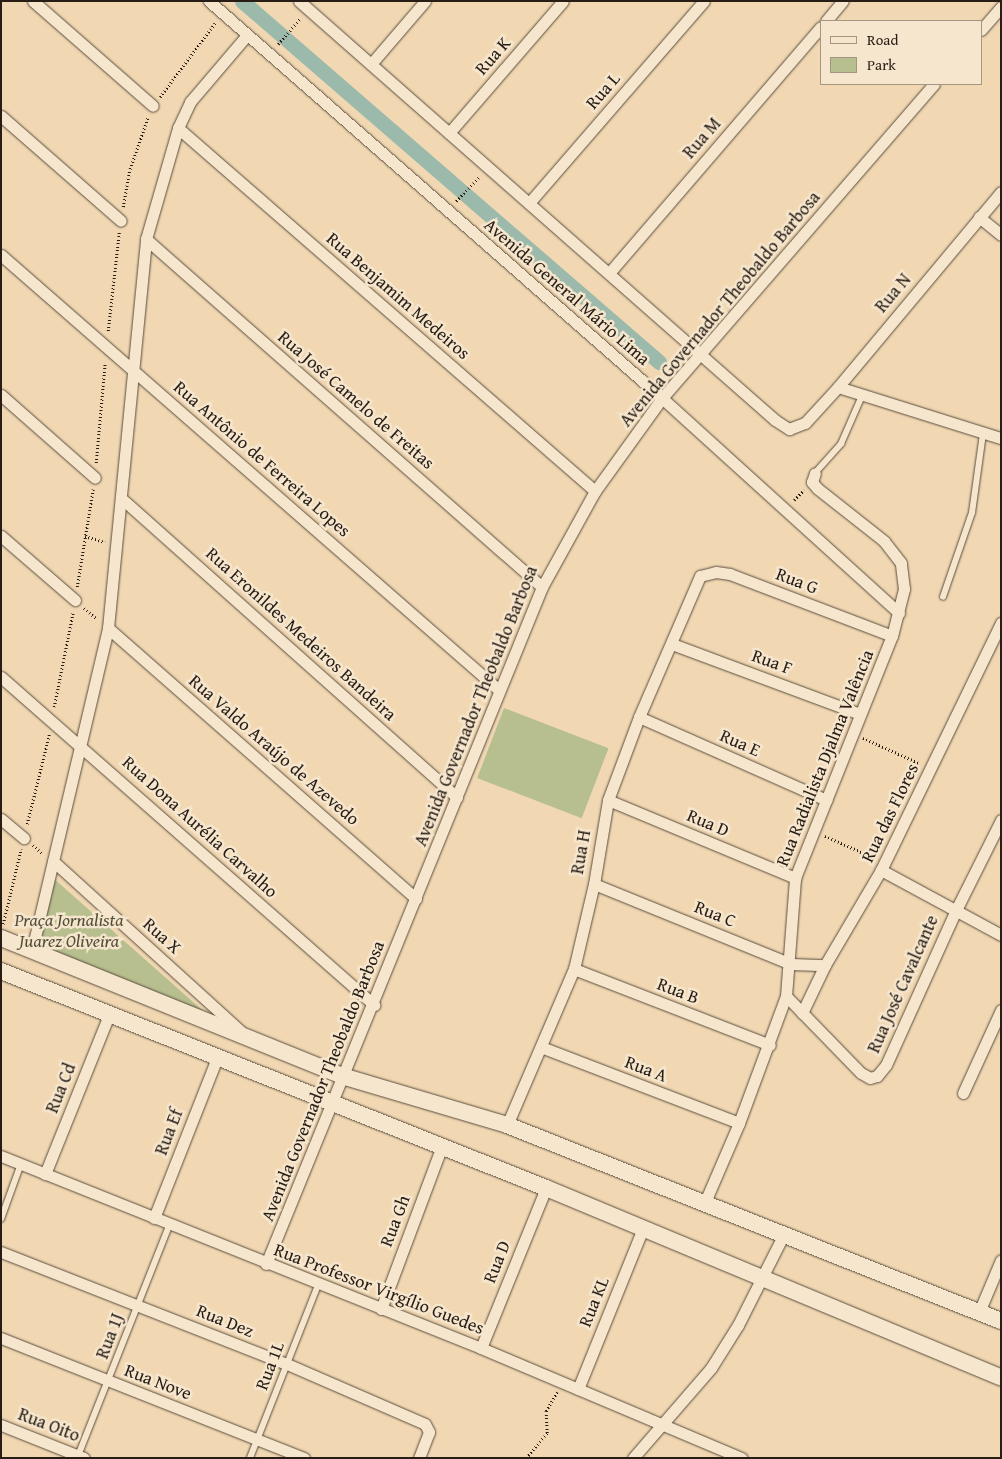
<!DOCTYPE html>
<meta charset="utf-8">
<style>
body{margin:0}
#map{position:relative;width:1002px;height:1459px;overflow:hidden;background:#f1d8b3;font-family:"Gentium Book Plus",serif}
div>[style]{position:absolute}
[style*='--x']{left:calc(var(--x)*1px);top:calc(var(--y)*1px);width:calc(var(--w)*1px);rotate:calc(var(--a)*1deg)}
.green>*{inset:0;background:#b7bf8f;transform-origin:0 0}
.canal>*{height:15px;margin:-7.5px;padding:0 7.5px;transform-origin:7.5px;border-radius:7.5px;background:#9bbaac}
.path>*{height:2.5px;margin-top:-1.25px;transform-origin:0;background:repeating-linear-gradient(90deg,#271d15 0 1px,transparent 0 3.5px)}
.roads{filter:drop-shadow(0 0 1px #5a4c3c) drop-shadow(0 0 1px #5a4c3c)}
.lane>*{height:5.5px;margin:-2.75px;padding:0 2.75px;transform-origin:2.75px;border-radius:2.75px;background:#f6e6ce}
.street>*{height:11px;margin:-5.5px;padding:0 5.5px;transform-origin:5.5px;border-radius:5.5px;background:#f6e6ce}
.secondary>*{height:16px;margin:-8px;padding:0 8px;transform-origin:8px;border-radius:8px;background:#f6e6ce}
span{translate:-50% -50%;white-space:nowrap;text-align:center;line-height:1.15;-webkit-text-stroke:5px #f6e6ce;paint-order:stroke}
.street-label{font-size:18px;color:#271d15}
.park-label{font-size:18px;color:#524e3a;font-style:italic}
.frame{position:absolute;inset:0;border:2px solid #271d15;pointer-events:none}
.legend{position:absolute;left:820px;top:20px;width:162px;height:65px;box-sizing:border-box;background:#f6e6ce;border:1px solid #a39684;margin:0;padding:6px 9px;list-style:none;font-size:15px;color:#271d15}
.legend li{display:flex;align-items:center;gap:10px;height:25px}
.legend b{width:25px;border:1px solid #a39684}
</style>
<div id="map">
<div class="green">
<i style="left:504px;top:708px;width:112px;height:75px;rotate:21deg"></i>
<i style="clip-path:polygon(52px 877px,218px 1024px,34px 947px)"></i>
</div>
<div class="canal">
<i style="--x:242;--y:1;--w:552;--a:40.88"></i>
</div>
<div class="path">
<i style="--x:278;--y:44;--w:35;--a:-49"></i>
<i style="--x:160;--y:97;--w:92;--a:-53.4"></i>
<i style="--x:456;--y:201;--w:35;--a:-46"></i>
<i style="--x:123;--y:207;--w:39;--a:-80"></i>
<i style="--x:130;--y:169;--w:55;--a:-70.9"></i>
<i style="--x:108;--y:331;--w:99;--a:-83.6"></i>
<i style="--x:96;--y:463;--w:101;--a:-84.9"></i>
<i style="--x:794;--y:500;--w:14;--a:-45"></i>
<i style="--x:85;--y:536;--w:21;--a:17"></i>
<i style="--x:77;--y:587;--w:99;--a:-80.7"></i>
<i style="--x:84;--y:608;--w:17;--a:40"></i>
<i style="--x:54;--y:707;--w:97;--a:-78.7"></i>
<i style="--x:863;--y:738;--w:61;--a:24.1"></i>
<i style="--x:27;--y:824;--w:92;--a:-76.1"></i>
<i style="--x:825;--y:836;--w:55;--a:23.7"></i>
<i style="--x:33;--y:845;--w:12;--a:42"></i>
<i style="--x:3;--y:924;--w:77;--a:-76.5"></i>
<i style="--x:526;--y:1458;--w:33;--a:-50"></i>
<i style="--x:547;--y:1433;--w:22;--a:-93"></i>
<i style="--x:546;--y:1411;--w:22;--a:-60"></i>
</div>
<div class="roads">
<div class="lane">
<i style="--x:815;--y:473;--w:39;--a:-48"></i>
<i style="--x:841;--y:444;--w:52;--a:-66.4"></i>
<i style="--x:943;--y:597;--w:89;--a:-71"></i>
<i style="--x:972;--y:513;--w:80;--a:-82.1"></i>
<i style="--x:1;--y:1219;--w:59;--a:-70"></i>
<i style="--x:78;--y:1456;--w:250;--a:-68.4"></i>
<i style="--x:250;--y:1458;--w:186;--a:-68.5"></i>
</div>
<div class="street">
<i style="--x:33;--y:1;--w:159;--a:41.2"></i>
<i style="--x:209;--y:1;--w:602;--a:41.23"></i>
<i style="--x:662;--y:398;--w:320;--a:42.2"></i>
<i style="--x:299;--y:1;--w:634;--a:41.36"></i>
<i style="--x:775;--y:420;--w:17;--a:33"></i>
<i style="--x:789;--y:429;--w:17;--a:-21"></i>
<i style="--x:805;--y:423;--w:49;--a:-47.5"></i>
<i style="--x:838;--y:387;--w:254;--a:-50.1"></i>
<i style="--x:826;--y:21;--w:26;--a:-50"></i>
<i style="--x:981;--y:30;--w:30;--a:-49"></i>
<i style="--x:371;--y:64;--w:83;--a:-49.4"></i>
<i style="--x:1;--y:116;--w:159;--a:41.2"></i>
<i style="--x:178;--y:128;--w:553;--a:41.04"></i>
<i style="--x:449;--y:133;--w:174;--a:-49.2"></i>
<i style="--x:529;--y:203;--w:267;--a:-49.1"></i>
<i style="--x:979;--y:217;--w:28;--a:39"></i>
<i style="--x:146;--y:239;--w:527;--a:41.31"></i>
<i style="--x:1;--y:255;--w:661;--a:41.14"></i>
<i style="--x:610;--y:272;--w:323;--a:-49.3"></i>
<i style="--x:838;--y:387;--w:171;--a:17.4"></i>
<i style="--x:1;--y:395;--w:125;--a:41.4"></i>
<i style="--x:121;--y:498;--w:450;--a:41.7"></i>
<i style="--x:1;--y:536;--w:98;--a:40.9"></i>
<i style="--x:108;--y:628;--w:410;--a:41.3"></i>
<i style="--x:672;--y:644;--w:201;--a:20.4"></i>
<i style="--x:1;--y:677;--w:497;--a:41.3"></i>
<i style="--x:639;--y:717;--w:205;--a:23.9"></i>
<i style="--x:608;--y:800;--w:203;--a:22.6"></i>
<i style="--x:1;--y:819;--w:30;--a:40"></i>
<i style="--x:53;--y:861;--w:256;--a:42.2"></i>
<i style="--x:881;--y:870;--w:136;--a:28.4"></i>
<i style="--x:594;--y:884;--w:213;--a:22.1"></i>
<i style="--x:791;--y:964;--w:34;--a:2"></i>
<i style="--x:32;--y:950;--w:331;--a:-76.7"></i>
<i style="--x:108;--y:628;--w:391;--a:-84.4"></i>
<i style="--x:146;--y:239;--w:116;--a:-73.9"></i>
<i style="--x:178;--y:128;--w:29;--a:-65"></i>
<i style="--x:190;--y:102;--w:88;--a:-49.6"></i>
<i style="--x:574;--y:969;--w:210;--a:21.2"></i>
<i style="--x:786;--y:996;--w:107;--a:45.8"></i>
<i style="--x:861;--y:1073;--w:10;--a:29"></i>
<i style="--x:870;--y:1078;--w:7;--a:-16"></i>
<i style="--x:877;--y:1076;--w:14;--a:-51"></i>
<i style="--x:886;--y:1065;--w:168;--a:-65.7"></i>
<i style="--x:955;--y:912;--w:103;--a:-63.4"></i>
<i style="--x:802;--y:1013;--w:53;--a:-64.4"></i>
<i style="--x:825;--y:965;--w:110;--a:-59.5"></i>
<i style="--x:881;--y:870;--w:275;--a:-64.1"></i>
<i style="--x:541;--y:1047;--w:212;--a:21"></i>
<i style="--x:963;--y:1093;--w:91;--a:-65.4"></i>
<i style="--x:507;--y:1125;--w:170;--a:-66.8"></i>
<i style="--x:574;--y:969;--w:87;--a:-76.8"></i>
<i style="--x:594;--y:884;--w:85;--a:-80.5"></i>
<i style="--x:608;--y:800;--w:89;--a:-69.5"></i>
<i style="--x:639;--y:717;--w:154;--a:-66.6"></i>
<i style="--x:700;--y:576;--w:16;--a:-14"></i>
<i style="--x:716;--y:572;--w:14;--a:8"></i>
<i style="--x:730;--y:574;--w:173;--a:20.9"></i>
<i style="--x:1;--y:1156;--w:517;--a:21.8"></i>
<i style="--x:481;--y:1348;--w:283;--a:22.9"></i>
<i style="--x:45;--y:1174;--w:171;--a:-68.1"></i>
<i style="--x:705;--y:1202;--w:86;--a:-66.7"></i>
<i style="--x:739;--y:1123;--w:135;--a:-69.7"></i>
<i style="--x:786;--y:996;--w:118;--a:-85.6"></i>
<i style="--x:795;--y:878;--w:261;--a:-68.2"></i>
<i style="--x:892;--y:636;--w:49;--a:-75.7"></i>
<i style="--x:904;--y:589;--w:26;--a:-97"></i>
<i style="--x:901;--y:563;--w:28;--a:-128"></i>
<i style="--x:884;--y:541;--w:85;--a:-141.7"></i>
<i style="--x:817;--y:488;--w:8;--a:-130"></i>
<i style="--x:812;--y:482;--w:9;--a:-72"></i>
<i style="--x:154;--y:1218;--w:172;--a:-68.5"></i>
<i style="--x:1;--y:1252;--w:307;--a:21.4"></i>
<i style="--x:287;--y:1364;--w:150;--a:23.5"></i>
<i style="--x:425;--y:1424;--w:9;--a:63"></i>
<i style="--x:429;--y:1432;--w:28;--a:111"></i>
<i style="--x:266;--y:1264;--w:731;--a:-67.82"></i>
<i style="--x:542;--y:587;--w:110;--a:-61.1"></i>
<i style="--x:595;--y:491;--w:115;--a:-54.2"></i>
<i style="--x:662;--y:398;--w:415;--a:-49.1"></i>
<i style="--x:381;--y:1309;--w:174;--a:-69.5"></i>
<i style="--x:979;--y:1312;--w:56;--a:-67.1"></i>
<i style="--x:1;--y:1338;--w:326;--a:21.6"></i>
<i style="--x:481;--y:1348;--w:173;--a:-67.9"></i>
<i style="--x:578;--y:1389;--w:174;--a:-68"></i>
<i style="--x:1;--y:1425;--w:89;--a:21.7"></i>
<i style="--x:633;--y:1458;--w:119;--a:-49.1"></i>
<i style="--x:711;--y:1368;--w:51;--a:-57.9"></i>
<i style="--x:738;--y:1325;--w:102;--a:-63.2"></i>
</div>
<div class="secondary">
<i style="--x:1;--y:938;--w:368;--a:22"></i>
<i style="--x:342;--y:1076;--w:172;--a:16.5"></i>
<i style="--x:507;--y:1125;--w:531;--a:21.64"></i>
<i style="--x:1;--y:971;--w:587;--a:21.71"></i>
<i style="--x:546;--y:1188;--w:493;--a:22.6"></i>
</div>
</div>
<div class="street-label">
<span style="left:493px;top:56px;rotate:-49deg">Rua K</span>
<span style="left:603px;top:91px;rotate:-49deg">Rua L</span>
<span style="left:702px;top:138px;rotate:-49deg">Rua M</span>
<span style="left:567px;top:292px;rotate:41deg">Avenida General Mário Lima</span>
<span style="left:893px;top:293px;rotate:-50deg">Rua N</span>
<span style="left:398px;top:296px;rotate:41deg">Rua Benjamim Medeiros</span>
<span style="left:720px;top:309px;rotate:-50deg">Avenida Governador Theobaldo Barbosa</span>
<span style="left:356px;top:400px;rotate:41deg">Rua José Camelo de Freitas</span>
<span style="left:262px;top:459px;rotate:41deg">Rua Antônio de Ferreira Lopes</span>
<span style="left:797px;top:581px;rotate:21deg">Rua G</span>
<span style="left:301px;top:634px;rotate:42deg">Rua Eronildes Medeiros Bandeira</span>
<span style="left:772px;top:662px;rotate:20deg">Rua F</span>
<span style="left:476px;top:706px;rotate:-68deg">Avenida Governador Theobaldo Barbosa</span>
<span style="left:740px;top:743px;rotate:24deg">Rua E</span>
<span style="left:274px;top:750px;rotate:41deg">Rua Valdo Araújo de Azevedo</span>
<span style="left:825px;top:758px;rotate:-68deg">Rua Radialista Djalma Valência</span>
<span style="left:890px;top:813px;rotate:-64deg">Rua das Flores</span>
<span style="left:708px;top:823px;rotate:23deg">Rua D</span>
<span style="left:200px;top:827px;rotate:42deg">Rua Dona Aurélia Carvalho</span>
<span style="left:581px;top:852px;rotate:-80deg">Rua H</span>
<span style="left:715px;top:914px;rotate:22deg">Rua C</span>
<span style="left:162px;top:936px;rotate:42deg">Rua X</span>
<span style="left:903px;top:984px;rotate:-66deg">Rua José Cavalcante</span>
<span style="left:678px;top:991px;rotate:21deg">Rua B</span>
<span style="left:646px;top:1069px;rotate:21deg">Rua A</span>
<span style="left:323px;top:1081px;rotate:-68deg">Avenida Governador Theobaldo Barbosa</span>
<span style="left:61px;top:1088px;rotate:-68deg">Rua Cd</span>
<span style="left:169px;top:1132px;rotate:-69deg">Rua Ef</span>
<span style="left:395px;top:1221px;rotate:-69deg">Rua Gh</span>
<span style="left:497px;top:1262px;rotate:-68deg">Rua D</span>
<span style="left:379px;top:1289px;rotate:21deg">Rua Professor Virgílio Guedes</span>
<span style="left:594px;top:1302px;rotate:-68deg">Rua KL</span>
<span style="left:225px;top:1321px;rotate:22deg">Rua Dez</span>
<span style="left:110px;top:1336px;rotate:-69deg">Rua 1J</span>
<span style="left:270px;top:1366px;rotate:-69deg">Rua 1L</span>
<span style="left:158px;top:1382px;rotate:21deg">Rua Nove</span>
<span style="left:49px;top:1425px;rotate:21deg">Rua Oito</span>
</div>
<div class="park-label">
<span style="left:69px;top:931px">Praça Jornalista<br>Juarez Oliveira</span>
</div>
<div class="frame"></div>
<ul class="legend">
<li><b style="height:6px;background:#f6e6ce"></b>Road</li>
<li><b style="height:14px;background:#b7bf8f"></b>Park</li>
</ul>
</div>
